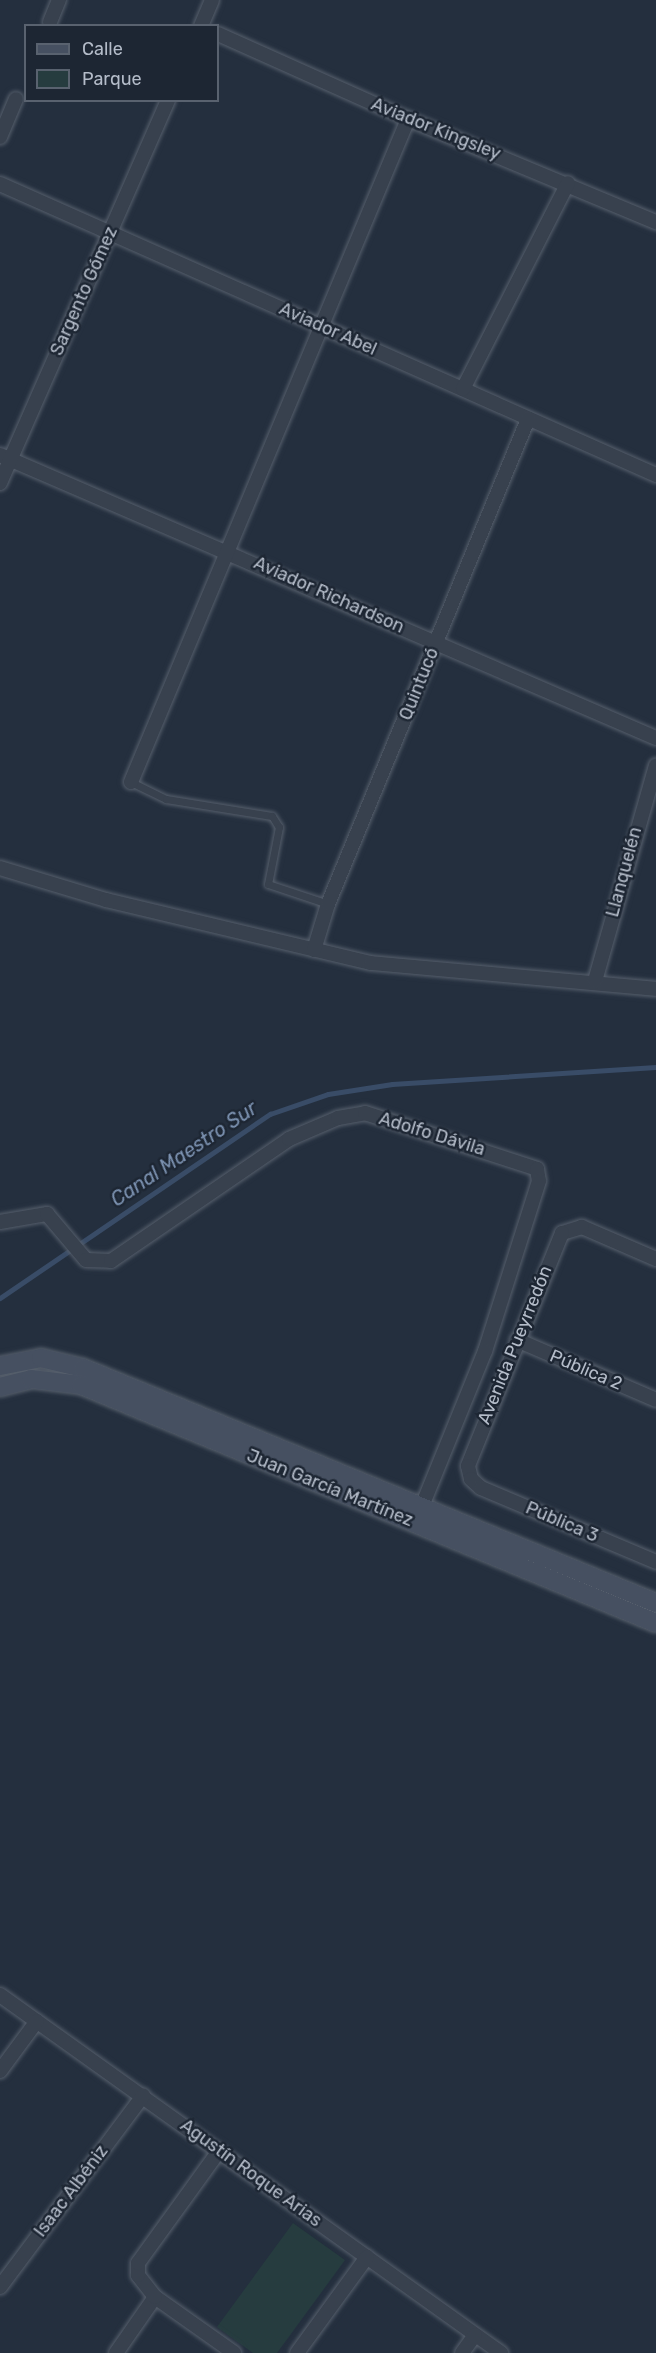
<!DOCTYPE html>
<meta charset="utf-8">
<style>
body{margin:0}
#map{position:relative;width:656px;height:2353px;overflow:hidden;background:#242f3e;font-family:Rubik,sans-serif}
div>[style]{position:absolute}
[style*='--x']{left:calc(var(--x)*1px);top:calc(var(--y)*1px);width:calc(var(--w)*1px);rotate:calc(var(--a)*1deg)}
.green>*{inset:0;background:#263c3f}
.stream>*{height:5px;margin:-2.5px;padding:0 2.5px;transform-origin:2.5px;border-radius:2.5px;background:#394c67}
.roads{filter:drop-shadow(0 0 2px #565f6c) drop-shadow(0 0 2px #565f6c)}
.lane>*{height:7px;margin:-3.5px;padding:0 3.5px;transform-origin:3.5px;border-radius:3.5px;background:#38414e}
.street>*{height:14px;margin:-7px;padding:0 7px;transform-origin:7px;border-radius:7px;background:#38414e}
.secondary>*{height:18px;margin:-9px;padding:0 9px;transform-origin:9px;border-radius:9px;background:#465061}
span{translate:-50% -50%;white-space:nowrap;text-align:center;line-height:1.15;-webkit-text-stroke:5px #1d2633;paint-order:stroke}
.street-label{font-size:18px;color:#b4bcc9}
.water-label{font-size:20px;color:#7c92b1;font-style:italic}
.legend{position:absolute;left:24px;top:24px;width:195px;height:78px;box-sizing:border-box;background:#1d2633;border:2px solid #59626f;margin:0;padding:8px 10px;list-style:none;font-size:18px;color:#b4bcc9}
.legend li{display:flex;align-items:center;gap:12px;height:30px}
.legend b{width:30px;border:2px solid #59626f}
</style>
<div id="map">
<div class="green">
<i style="clip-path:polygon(293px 2223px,345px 2260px,277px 2353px,253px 2353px,217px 2327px)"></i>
</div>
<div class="stream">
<i style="--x:0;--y:1298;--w:327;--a:-34.3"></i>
<i style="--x:270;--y:1114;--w:61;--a:-19"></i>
<i style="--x:328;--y:1094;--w:65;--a:-8.9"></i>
<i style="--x:392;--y:1084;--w:265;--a:-3.7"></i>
</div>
<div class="roads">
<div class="lane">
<i style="--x:131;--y:782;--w:39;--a:26"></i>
<i style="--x:166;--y:799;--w:107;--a:9.1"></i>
<i style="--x:272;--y:816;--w:13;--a:58"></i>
<i style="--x:279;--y:827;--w:58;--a:100.9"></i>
<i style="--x:268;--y:884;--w:63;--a:18.4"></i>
</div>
<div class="street">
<i style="--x:50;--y:22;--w:24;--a:-68"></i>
<i style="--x:201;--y:26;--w:28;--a:-67"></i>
<i style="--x:218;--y:34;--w:208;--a:24.1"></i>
<i style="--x:408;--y:119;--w:269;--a:22.6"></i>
<i style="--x:0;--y:137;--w:41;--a:-67.2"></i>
<i style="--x:0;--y:184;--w:718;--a:23.92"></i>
<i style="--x:463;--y:389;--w:231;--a:-63"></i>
<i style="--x:0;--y:455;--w:714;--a:23.34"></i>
<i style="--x:0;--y:483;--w:418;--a:-66.3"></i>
<i style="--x:131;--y:782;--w:719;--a:-67.32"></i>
<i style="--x:0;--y:868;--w:111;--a:16.8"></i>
<i style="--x:106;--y:900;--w:272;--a:13.4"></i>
<i style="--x:371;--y:963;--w:286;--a:5.2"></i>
<i style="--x:314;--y:950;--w:48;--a:-73.1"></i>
<i style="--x:328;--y:904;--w:525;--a:-67.59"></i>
<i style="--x:595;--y:981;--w:224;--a:-74.2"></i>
<i style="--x:0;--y:1222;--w:48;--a:-9.7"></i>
<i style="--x:47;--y:1214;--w:60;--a:49.7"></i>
<i style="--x:86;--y:1260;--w:25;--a:2"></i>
<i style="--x:111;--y:1261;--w:216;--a:-34.4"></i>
<i style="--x:289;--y:1139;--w:53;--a:-23.2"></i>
<i style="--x:338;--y:1118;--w:27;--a:-10"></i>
<i style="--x:365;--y:1113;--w:181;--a:18"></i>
<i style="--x:537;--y:1169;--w:12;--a:81"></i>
<i style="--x:539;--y:1181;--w:178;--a:107.6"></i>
<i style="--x:485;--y:1351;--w:165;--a:112.1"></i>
<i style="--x:656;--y:1259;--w:81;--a:-156.6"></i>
<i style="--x:582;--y:1227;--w:21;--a:163"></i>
<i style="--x:562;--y:1233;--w:251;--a:112"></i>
<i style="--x:468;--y:1466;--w:13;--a:77"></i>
<i style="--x:471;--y:1479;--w:13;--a:42"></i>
<i style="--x:481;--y:1488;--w:190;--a:22.9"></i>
<i style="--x:517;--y:1340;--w:151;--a:23.3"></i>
<i style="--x:0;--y:1995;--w:616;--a:35.55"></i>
<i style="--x:0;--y:2071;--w:62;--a:-53.5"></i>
<i style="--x:0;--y:2287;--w:239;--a:-53.2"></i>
<i style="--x:155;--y:2297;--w:97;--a:35.3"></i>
<i style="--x:116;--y:2353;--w:68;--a:-55.1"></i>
<i style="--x:155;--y:2297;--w:28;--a:-128"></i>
<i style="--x:138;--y:2275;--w:12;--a:-90"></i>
<i style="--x:138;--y:2263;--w:138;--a:-54.1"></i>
<i style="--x:297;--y:2353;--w:119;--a:-53.9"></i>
<i style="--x:462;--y:2353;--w:22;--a:-54"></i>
</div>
<div class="secondary">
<i style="--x:0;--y:1366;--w:42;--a:-11"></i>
<i style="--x:41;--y:1358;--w:43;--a:13.4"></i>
<i style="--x:83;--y:1368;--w:619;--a:22.3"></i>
<i style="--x:0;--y:1387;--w:32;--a:-14"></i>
<i style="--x:31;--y:1379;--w:50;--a:6.8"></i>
<i style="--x:81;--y:1385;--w:622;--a:22.49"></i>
</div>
</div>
<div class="street-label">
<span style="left:436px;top:129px;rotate:22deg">Aviador Kingsley</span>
<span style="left:84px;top:291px;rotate:-66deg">Sargento Gómez</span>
<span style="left:328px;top:329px;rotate:24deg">Aviador Abel</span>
<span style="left:329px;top:595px;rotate:24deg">Aviador Richardson</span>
<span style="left:419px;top:684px;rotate:-68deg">Quintucó</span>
<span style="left:624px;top:872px;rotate:-75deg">Llanquelén</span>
<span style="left:432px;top:1134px;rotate:17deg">Adolfo Dávila</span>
<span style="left:515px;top:1345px;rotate:-68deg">Avenida Pueyrredón</span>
<span style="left:586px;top:1370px;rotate:23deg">Pública 2</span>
<span style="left:330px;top:1488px;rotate:22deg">Juan García Martínez</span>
<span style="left:562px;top:1522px;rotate:23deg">Pública 3</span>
<span style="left:251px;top:2173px;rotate:36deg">Agustín Roque Arias</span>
<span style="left:71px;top:2191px;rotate:-53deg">Isaac Albéniz</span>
</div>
<div class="water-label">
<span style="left:184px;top:1154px;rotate:-34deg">Canal Maestro Sur</span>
</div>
<ul class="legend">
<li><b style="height:8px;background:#465061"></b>Calle</li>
<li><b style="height:16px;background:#263c3f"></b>Parque</li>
</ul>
</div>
